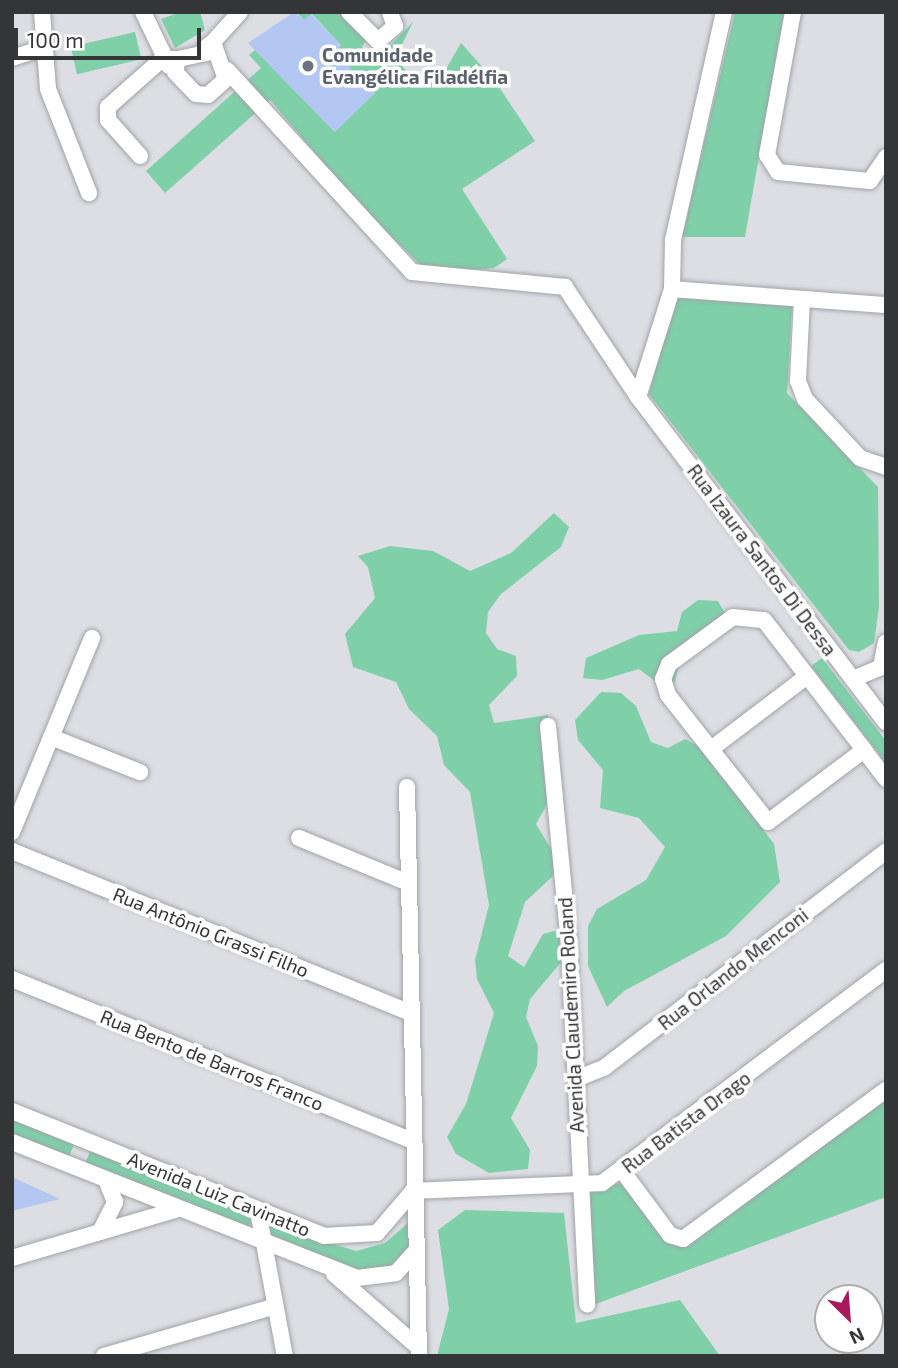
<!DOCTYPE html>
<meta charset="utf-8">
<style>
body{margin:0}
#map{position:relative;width:898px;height:1368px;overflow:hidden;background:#dcdee3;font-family:"Exo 2",sans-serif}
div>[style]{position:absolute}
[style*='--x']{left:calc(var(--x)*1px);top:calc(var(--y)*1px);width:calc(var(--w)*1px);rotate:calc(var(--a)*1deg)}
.green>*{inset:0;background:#7fd0a9;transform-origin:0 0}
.building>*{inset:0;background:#b3c7f2}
.roads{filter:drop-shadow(0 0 2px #a1a3a8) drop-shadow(0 0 2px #a1a3a8)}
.minor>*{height:16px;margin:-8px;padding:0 8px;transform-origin:8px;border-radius:8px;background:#fff}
.dots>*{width:19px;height:19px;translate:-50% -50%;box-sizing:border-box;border:4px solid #fff;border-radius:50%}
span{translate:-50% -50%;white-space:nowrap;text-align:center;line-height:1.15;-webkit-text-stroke:7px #fff;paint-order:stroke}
.worship-label{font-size:19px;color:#5b616d;font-weight:700}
.left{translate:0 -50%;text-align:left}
.street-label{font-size:19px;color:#343537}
.frame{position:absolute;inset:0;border:14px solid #343537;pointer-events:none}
.north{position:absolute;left:814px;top:1284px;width:70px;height:70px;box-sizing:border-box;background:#fff;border:2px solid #aeaeaf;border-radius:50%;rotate:155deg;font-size:19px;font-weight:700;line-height:28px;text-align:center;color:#343537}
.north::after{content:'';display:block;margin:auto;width:24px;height:32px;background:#a81a5a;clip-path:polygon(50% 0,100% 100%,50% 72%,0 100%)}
.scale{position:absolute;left:14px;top:28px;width:187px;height:32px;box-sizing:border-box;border:4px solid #343537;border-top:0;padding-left:9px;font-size:21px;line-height:24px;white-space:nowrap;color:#343537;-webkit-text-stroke:5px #fff;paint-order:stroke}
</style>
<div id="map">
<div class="green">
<i style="clip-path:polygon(181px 12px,200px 12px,205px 30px,175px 48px,161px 19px)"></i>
<i style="clip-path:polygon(296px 12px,345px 12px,369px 36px,362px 47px,375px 61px,413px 22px,395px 59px,410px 74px,438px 83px,461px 43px,495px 81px,535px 141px,462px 189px,507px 259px,494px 268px,462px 271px,421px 265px,363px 209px,270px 100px,165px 193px,146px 171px,261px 68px,249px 55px,255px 50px,334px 131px,375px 93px,334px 52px,341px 45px,312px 14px,304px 20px)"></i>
<i style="clip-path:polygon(735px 12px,784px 12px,745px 237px,682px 237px)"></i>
<i style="left:135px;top:32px;width:28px;height:66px;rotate:77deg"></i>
<i style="clip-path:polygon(676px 295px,792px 304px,787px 393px,878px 487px,879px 607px,874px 643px,859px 652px,849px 650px,649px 394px)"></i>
<i style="clip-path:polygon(554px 513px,569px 527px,561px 547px,501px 594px,488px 612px,486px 633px,497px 649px,516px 656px,517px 676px,489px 705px,494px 723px,548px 715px,554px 792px,536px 824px,556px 857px,553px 876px,525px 902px,508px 956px,524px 967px,543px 934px,562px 929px,563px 960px,530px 999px,526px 1017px,538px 1046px,537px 1066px,511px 1118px,530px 1150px,528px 1169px,489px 1173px,456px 1154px,447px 1137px,466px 1104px,494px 1013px,477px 979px,475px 960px,489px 905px,470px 792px,444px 765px,437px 736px,409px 709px,396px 682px,353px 667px,345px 634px,375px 598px,368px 567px,358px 556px,390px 546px,433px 551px,470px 571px,511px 553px)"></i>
<i style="clip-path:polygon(698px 600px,718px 601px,726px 615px,679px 664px,675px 682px,655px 681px,639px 669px,602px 680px,583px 678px,586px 658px,639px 635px,677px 631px,682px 612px)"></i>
<i style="clip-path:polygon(822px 658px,886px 741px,886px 763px,811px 666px)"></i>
<i style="clip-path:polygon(601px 692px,621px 693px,636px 706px,651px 742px,668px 748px,685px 739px,702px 748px,774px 844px,780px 882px,726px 936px,624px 991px,607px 1007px,588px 966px,588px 926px,597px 909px,646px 880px,665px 847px,639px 818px,600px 808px,603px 770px,578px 740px,575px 720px)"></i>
<i style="clip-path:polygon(886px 1099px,886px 1197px,593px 1305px,585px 1190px,622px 1183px,681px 1246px,692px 1243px)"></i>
<i style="left:12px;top:1119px;width:67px;height:18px;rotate:22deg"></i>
<i style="left:91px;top:1149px;width:175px;height:15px;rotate:22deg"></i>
<i style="clip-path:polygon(465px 1210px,564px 1213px,576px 1323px,680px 1300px,720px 1356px,437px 1356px,449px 1309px,438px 1230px)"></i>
<i style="clip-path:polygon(408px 1223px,410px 1250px,380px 1274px,348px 1269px,273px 1240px,268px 1224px,356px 1251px,385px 1243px)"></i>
</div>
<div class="building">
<i style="clip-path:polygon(294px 12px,304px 20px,311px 14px,341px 45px,334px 52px,375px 93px,335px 132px,248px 43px)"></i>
<i style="clip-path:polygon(12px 1177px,60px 1199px,12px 1211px)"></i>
</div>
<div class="roads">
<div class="minor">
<i style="--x:42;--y:12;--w:77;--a:85.5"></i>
<i style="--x:48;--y:89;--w:112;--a:68.5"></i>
<i style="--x:143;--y:12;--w:60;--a:64.3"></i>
<i style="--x:349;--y:12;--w:41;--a:45"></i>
<i style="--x:378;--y:41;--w:23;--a:-41"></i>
<i style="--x:395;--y:26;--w:15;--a:-110"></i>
<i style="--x:793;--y:12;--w:145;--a:100.3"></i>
<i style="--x:767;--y:155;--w:20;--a:57"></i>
<i style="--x:778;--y:172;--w:92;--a:5.6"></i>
<i style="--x:870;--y:181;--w:29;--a:-56"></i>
<i style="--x:213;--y:42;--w:40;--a:-48"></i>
<i style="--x:204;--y:49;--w:11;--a:-38"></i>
<i style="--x:213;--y:42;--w:39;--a:71"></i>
<i style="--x:226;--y:79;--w:24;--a:138"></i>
<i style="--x:208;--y:95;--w:12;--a:-175"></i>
<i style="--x:196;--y:94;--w:30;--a:-134"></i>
<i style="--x:175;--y:72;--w:13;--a:-77"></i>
<i style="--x:178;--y:59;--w:35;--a:-12"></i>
<i style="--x:12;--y:58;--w:32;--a:-18"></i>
<i style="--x:227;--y:70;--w:274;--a:47.5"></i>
<i style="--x:412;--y:272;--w:154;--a:5.6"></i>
<i style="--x:565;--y:287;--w:132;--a:56.4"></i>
<i style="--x:638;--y:397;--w:409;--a:52.7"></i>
<i style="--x:140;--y:156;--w:48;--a:-131.6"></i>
<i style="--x:108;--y:120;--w:13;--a:-90"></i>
<i style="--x:108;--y:107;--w:72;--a:-41.6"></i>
<i style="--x:162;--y:59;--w:16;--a:0"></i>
<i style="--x:672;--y:289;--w:215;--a:4.3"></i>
<i style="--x:802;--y:299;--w:82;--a:92.8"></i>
<i style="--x:798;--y:381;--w:19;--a:69"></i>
<i style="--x:805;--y:399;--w:81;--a:47"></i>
<i style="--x:860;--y:458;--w:28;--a:19"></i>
<i style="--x:638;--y:397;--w:113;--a:-72.5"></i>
<i style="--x:672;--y:289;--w:49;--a:-88.8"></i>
<i style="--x:673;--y:240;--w:234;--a:-77.4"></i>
<i style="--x:853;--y:679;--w:30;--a:-23"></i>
<i style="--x:881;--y:667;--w:25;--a:-79"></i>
<i style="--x:548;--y:726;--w:219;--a:84.5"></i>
<i style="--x:569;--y:944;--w:361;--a:87.1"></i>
<i style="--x:51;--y:737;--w:96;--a:21.5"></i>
<i style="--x:711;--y:749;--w:121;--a:-37.2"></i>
<i style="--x:864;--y:750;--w:120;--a:143.1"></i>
<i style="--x:768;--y:822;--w:162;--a:-128.2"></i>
<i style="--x:668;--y:695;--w:17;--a:-107"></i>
<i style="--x:663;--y:679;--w:16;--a:-68"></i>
<i style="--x:669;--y:664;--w:79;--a:-36.3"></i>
<i style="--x:733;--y:617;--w:31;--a:6"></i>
<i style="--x:764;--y:620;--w:164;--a:52.4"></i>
<i style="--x:864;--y:750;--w:36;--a:53"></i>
<i style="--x:407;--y:787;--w:569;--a:88.79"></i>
<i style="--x:12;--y:832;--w:210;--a:-67.6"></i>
<i style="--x:299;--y:838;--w:118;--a:22.4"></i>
<i style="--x:12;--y:851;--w:430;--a:22.1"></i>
<i style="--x:12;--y:979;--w:432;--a:22"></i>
<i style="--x:576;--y:1079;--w:31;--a:-22"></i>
<i style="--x:605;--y:1067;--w:354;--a:-37.5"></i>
<i style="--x:12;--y:1111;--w:336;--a:21.8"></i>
<i style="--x:324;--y:1236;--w:53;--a:-3.2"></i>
<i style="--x:377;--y:1233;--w:55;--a:-49.4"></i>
<i style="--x:12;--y:1142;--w:371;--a:21.5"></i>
<i style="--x:357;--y:1278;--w:39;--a:-7"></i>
<i style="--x:396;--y:1273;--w:28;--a:-48"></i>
<i style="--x:623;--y:1172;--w:79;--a:53.3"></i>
<i style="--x:670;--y:1235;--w:14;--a:17"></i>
<i style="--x:683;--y:1239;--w:252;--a:-36.3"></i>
<i style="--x:413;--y:1191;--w:189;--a:-2.4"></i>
<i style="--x:602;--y:1183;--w:355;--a:-36.9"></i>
<i style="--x:258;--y:1211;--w:147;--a:79.5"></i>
<i style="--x:100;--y:1232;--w:34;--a:-63"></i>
<i style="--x:115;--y:1202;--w:24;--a:-112"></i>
<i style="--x:12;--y:1258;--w:173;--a:-16.4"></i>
<i style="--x:334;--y:1274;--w:111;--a:41"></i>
<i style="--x:104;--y:1356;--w:176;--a:-16.2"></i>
</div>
</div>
<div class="dots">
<i style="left:308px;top:66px;background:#6b7280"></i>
</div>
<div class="worship-label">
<span class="left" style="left:322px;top:66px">Comunidade<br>Evangélica Filadélfia</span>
</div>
<div class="street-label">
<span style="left:762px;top:560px;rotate:53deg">Rua Izaura Santos Di Dessa</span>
<span style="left:211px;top:932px;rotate:22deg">Rua Antônio Grassi Filho</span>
<span style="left:733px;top:969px;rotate:-38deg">Rua Orlando Menconi</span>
<span style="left:571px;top:1015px;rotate:-93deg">Avenida Claudemiro Roland</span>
<span style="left:212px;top:1060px;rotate:22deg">Rua Bento de Barros Franco</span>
<span style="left:686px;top:1122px;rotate:-37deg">Rua Batista Drago</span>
<span style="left:219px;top:1194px;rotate:22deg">Avenida Luiz Cavinatto</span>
</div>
<div class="frame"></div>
<div class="north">N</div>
<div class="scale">100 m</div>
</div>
